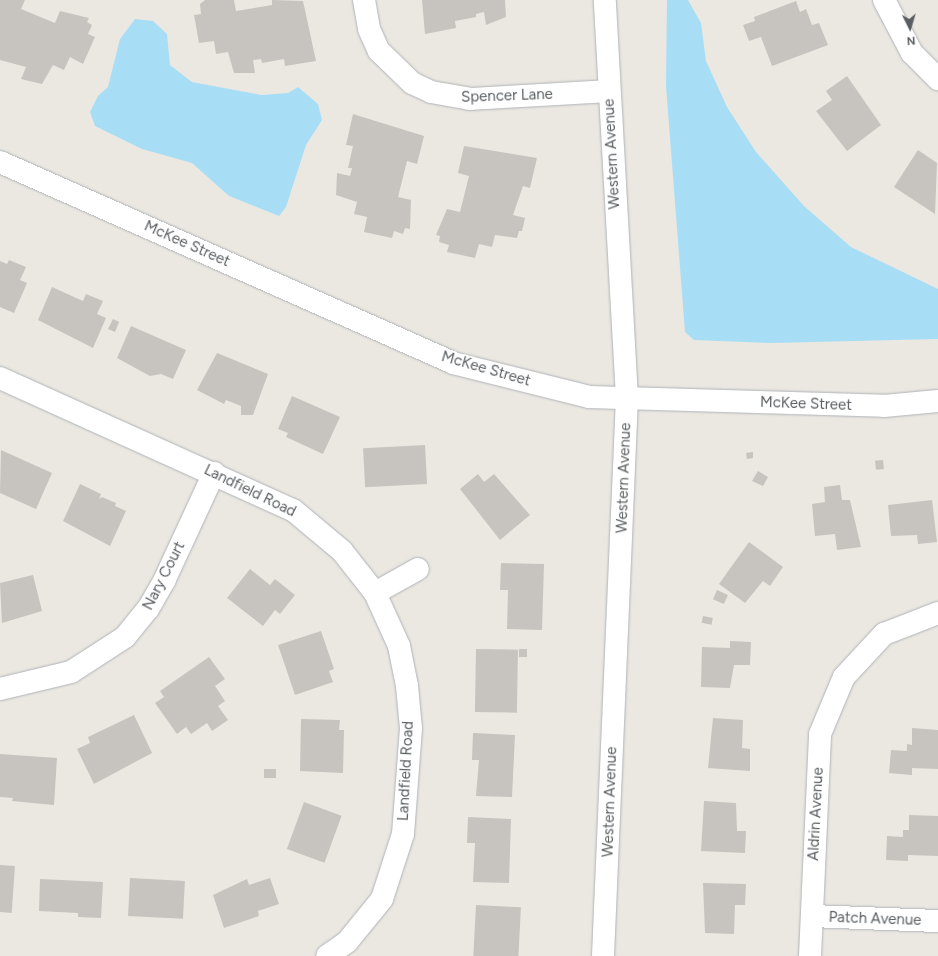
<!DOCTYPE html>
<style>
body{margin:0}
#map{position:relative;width:938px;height:956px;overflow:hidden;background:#ebe8e2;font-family:Figtree,sans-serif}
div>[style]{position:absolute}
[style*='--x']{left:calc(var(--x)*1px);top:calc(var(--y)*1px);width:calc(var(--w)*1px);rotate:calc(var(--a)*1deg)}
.water>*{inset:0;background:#a8def5}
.building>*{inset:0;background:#c7c3bf;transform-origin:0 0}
.roads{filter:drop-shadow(0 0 1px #afb3b6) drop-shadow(0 0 1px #afb3b6)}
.street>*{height:22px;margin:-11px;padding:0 11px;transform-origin:11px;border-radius:11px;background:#fff}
.secondary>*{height:22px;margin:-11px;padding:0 11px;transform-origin:11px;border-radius:11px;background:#fff}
span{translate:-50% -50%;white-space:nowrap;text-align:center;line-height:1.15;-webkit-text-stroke:3px #fff;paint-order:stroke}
.street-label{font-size:15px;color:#5a5e61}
.north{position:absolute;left:890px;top:8px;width:40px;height:40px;-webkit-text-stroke:3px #fff;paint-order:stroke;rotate:175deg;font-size:11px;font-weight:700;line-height:16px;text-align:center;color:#5a5e61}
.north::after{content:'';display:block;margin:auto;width:14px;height:18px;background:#5a5e61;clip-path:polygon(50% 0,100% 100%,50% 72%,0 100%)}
</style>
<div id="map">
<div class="water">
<i style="clip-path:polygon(667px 0,688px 0,701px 23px,706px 61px,727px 107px,756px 152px,804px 206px,851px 247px,938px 289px,938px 339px,771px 343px,694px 340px,685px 332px,666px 86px)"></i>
<i style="clip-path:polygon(135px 19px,153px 21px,167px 34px,170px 65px,192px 82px,262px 95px,288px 93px,298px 87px,318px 104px,322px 120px,306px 145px,286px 207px,279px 216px,229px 196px,192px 163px,142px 149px,95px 126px,90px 112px,98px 96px,108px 87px,120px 39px)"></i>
</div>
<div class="building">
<i style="clip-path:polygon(0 0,25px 0,21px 9px,55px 23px,60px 11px,89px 18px,87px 22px,92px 25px,88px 34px,95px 37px,83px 64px,70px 57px,64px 70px,53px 65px,42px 84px,21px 79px,26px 67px,0 60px)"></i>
<i style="clip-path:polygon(205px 0,234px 0,236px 11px,272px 5px,272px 0,303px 1px,316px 61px,285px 66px,284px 59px,262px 63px,261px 59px,253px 60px,255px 73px,234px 73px,228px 52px,216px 54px,214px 41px,199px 43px,194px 15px,201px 14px,200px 4px)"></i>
<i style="clip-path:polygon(422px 0,505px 0,506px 17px,486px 25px,484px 12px,476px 14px,476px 17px,455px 21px,456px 28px,425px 34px)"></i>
<i style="clip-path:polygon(796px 1px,800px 12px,806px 9px,812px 25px,819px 23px,828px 45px,772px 66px,761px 37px,749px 41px,743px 25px,755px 21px,754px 17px)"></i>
<i style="clip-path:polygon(847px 76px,881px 125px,847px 151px,816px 111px,832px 100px,826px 91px)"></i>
<i style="clip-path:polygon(353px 114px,424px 136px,417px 164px,407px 161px,398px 197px,411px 200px,410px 229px,405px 228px,403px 234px,394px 231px,392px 238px,364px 232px,367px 217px,354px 214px,357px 202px,336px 195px,337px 173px,350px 176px,352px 168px,348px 168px,353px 146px,346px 145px)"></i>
<i style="clip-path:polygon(464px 146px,537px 158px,530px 188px,523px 186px,513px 215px,525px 218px,522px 231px,519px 231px,517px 238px,495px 235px,492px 247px,479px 244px,475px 258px,447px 252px,449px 245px,439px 242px,440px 236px,436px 235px,447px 209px,460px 212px,469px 176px,458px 173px)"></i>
<i style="clip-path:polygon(918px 150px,937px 163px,935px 214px,894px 187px)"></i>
<i style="clip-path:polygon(9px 260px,26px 267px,20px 280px,27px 283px,14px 313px,0 307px,0 261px,7px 264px)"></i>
<i style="clip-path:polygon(52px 287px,83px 301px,86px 294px,103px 301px,97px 314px,106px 318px,93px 348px,38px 320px)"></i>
<i style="clip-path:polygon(113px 319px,119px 322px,115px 332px,108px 329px)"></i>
<i style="clip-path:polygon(131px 326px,186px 350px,173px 379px,161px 374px,150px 376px,117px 358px)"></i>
<i style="clip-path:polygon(217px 353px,268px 374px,253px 415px,241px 415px,241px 406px,226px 400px,224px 404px,197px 390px)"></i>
<i style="clip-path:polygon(292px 396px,340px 417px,323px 454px,286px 437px,288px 433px,278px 429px)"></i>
<i style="left:425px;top:445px;width:39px;height:62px;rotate:87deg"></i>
<i style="clip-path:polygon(1px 450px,52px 473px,36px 509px,0 493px)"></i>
<i style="clip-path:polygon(753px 452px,753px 458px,747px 459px,746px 453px)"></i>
<i style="left:883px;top:460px;width:9px;height:8px;rotate:84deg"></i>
<i style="clip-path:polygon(758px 471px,768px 477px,763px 486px,752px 481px)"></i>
<i style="clip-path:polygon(478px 474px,484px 482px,494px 474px,530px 515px,500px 540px,460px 489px)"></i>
<i style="clip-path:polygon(80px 484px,101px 494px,99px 499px,102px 497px,116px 503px,115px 506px,126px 511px,110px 546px,63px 521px)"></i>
<i style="clip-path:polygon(840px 485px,842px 500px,850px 500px,861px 547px,837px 550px,835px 534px,815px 536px,812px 504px,825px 502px,824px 487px)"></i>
<i style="clip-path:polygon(932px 500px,937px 542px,918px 544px,917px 535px,891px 536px,888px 505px)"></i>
<i style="clip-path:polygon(749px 542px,783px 567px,770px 586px,763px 581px,745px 603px,719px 584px)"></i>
<i style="clip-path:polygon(501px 563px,544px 564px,542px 630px,507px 629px,508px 590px,500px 590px)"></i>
<i style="clip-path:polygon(250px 569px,270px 585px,275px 579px,295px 595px,280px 614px,275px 610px,263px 626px,227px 598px)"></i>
<i style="clip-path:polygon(33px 575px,42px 611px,2px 623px,0 583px)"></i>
<i style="left:717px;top:590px;width:12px;height:10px;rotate:24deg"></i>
<i style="left:703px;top:616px;width:10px;height:7px;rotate:11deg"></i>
<i style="clip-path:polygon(321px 631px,334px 669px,329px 671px,333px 682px,295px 695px,278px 645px)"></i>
<i style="clip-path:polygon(730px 641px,751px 642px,750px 665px,734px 665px,730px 688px,701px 687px,702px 647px,730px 648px)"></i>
<i style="left:476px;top:649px;width:42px;height:63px;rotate:1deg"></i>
<i style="left:519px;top:649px;width:8px;height:8px"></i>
<i style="clip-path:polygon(209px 657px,225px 679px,215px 686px,225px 701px,218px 706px,228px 720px,212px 731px,207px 723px,191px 734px,186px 727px,177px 734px,155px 703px,164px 697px,160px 691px)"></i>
<i style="clip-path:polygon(134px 715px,152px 753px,94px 784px,77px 749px,90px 743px,88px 737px)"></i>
<i style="clip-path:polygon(713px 718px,743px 720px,742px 748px,750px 749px,750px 771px,708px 768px)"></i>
<i style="clip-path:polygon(301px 719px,340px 720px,339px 730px,344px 730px,343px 773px,300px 771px)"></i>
<i style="clip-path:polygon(912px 728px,938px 730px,938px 769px,912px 768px,912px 775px,889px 773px,891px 750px,907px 751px,907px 744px,912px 745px)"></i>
<i style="clip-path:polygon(473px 733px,515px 735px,512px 797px,476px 796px,479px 760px,472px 760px)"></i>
<i style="clip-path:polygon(0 754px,57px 758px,54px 805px,12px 801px,13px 798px,0 797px)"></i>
<i style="left:264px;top:769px;width:12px;height:9px"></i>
<i style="clip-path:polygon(704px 801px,736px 803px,737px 831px,746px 831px,745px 853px,701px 851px)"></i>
<i style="left:304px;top:802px;width:40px;height:50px;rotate:20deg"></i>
<i style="clip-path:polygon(909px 815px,938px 816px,938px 856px,908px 855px,908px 861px,886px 860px,887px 836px,903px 837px,903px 830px,909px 830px)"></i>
<i style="clip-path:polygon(468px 817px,511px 819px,509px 883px,473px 882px,475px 843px,467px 843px)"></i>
<i style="left:0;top:865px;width:15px;height:47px;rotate:4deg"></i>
<i style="left:130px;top:878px;width:55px;height:38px;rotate:3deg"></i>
<i style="clip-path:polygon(270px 878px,279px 904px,258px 911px,259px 916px,224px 928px,213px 895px,247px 879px,249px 885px)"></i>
<i style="clip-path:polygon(40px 879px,103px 882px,101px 918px,78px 917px,78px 913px,39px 911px)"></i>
<i style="clip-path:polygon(703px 883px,746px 884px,745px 905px,735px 905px,734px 934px,705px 933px)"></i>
<i style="left:476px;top:905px;width:45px;height:51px;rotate:3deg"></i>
</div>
<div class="roads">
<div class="street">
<i style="--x:364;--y:0;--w:29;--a:80"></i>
<i style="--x:369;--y:29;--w:24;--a:66"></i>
<i style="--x:379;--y:51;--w:46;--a:44.1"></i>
<i style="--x:412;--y:83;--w:21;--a:25"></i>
<i style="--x:431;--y:92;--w:40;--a:10"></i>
<i style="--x:470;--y:99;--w:138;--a:-3.3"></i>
<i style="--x:884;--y:0;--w:60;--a:62.2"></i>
<i style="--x:912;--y:53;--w:37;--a:45"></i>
<i style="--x:0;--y:378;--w:321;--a:24.3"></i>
<i style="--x:293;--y:510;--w:64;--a:39.9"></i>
<i style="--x:342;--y:551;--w:53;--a:51.8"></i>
<i style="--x:375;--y:593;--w:58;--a:65.6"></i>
<i style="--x:399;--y:646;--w:41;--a:78.7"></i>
<i style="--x:407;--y:686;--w:42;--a:84.6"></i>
<i style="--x:411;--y:728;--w:106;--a:94.3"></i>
<i style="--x:403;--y:834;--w:68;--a:107.9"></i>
<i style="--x:382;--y:899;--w:55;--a:129.1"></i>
<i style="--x:347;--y:942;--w:24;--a:145"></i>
<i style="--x:375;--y:593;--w:49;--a:-29.2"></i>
<i style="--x:0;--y:689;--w:73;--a:-13.5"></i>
<i style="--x:71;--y:672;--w:64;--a:-32.9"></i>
<i style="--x:125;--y:637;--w:36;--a:-51"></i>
<i style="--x:148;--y:609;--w:34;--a:-60"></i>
<i style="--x:165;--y:579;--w:117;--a:-65.2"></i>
<i style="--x:812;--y:916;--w:126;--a:2.3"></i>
<i style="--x:603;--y:956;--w:559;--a:-87.54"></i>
<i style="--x:627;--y:398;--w:399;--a:-93.2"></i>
<i style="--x:810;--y:956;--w:222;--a:-87.4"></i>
<i style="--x:820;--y:734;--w:62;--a:-67.2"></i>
<i style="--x:844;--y:677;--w:59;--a:-47.1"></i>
<i style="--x:884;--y:634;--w:58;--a:-21.3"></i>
</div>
<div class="secondary">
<i style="--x:0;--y:162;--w:496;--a:23.9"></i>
<i style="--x:453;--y:363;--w:140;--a:14"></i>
<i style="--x:589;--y:397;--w:295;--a:1.7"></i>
<i style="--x:884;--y:406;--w:54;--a:-5.3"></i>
</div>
</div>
<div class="street-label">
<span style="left:507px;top:96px;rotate:-2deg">Spencer Lane</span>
<span style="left:612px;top:154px;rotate:-93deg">Western Avenue</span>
<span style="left:187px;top:244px;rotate:24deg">McKee Street</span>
<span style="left:486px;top:369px;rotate:16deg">McKee Street</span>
<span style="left:806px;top:404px;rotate:2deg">McKee Street</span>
<span style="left:624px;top:478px;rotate:-88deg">Western Avenue</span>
<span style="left:250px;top:491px;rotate:26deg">Landfield Road</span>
<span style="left:164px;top:576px;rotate:-63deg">Nary Court</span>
<span style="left:406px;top:771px;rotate:-87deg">Landfield Road</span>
<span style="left:610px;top:802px;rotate:-88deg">Western Avenue</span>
<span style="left:816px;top:814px;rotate:-87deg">Aldrin Avenue</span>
<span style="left:875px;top:919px;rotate:2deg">Patch Avenue</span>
</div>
<div class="north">N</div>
</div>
